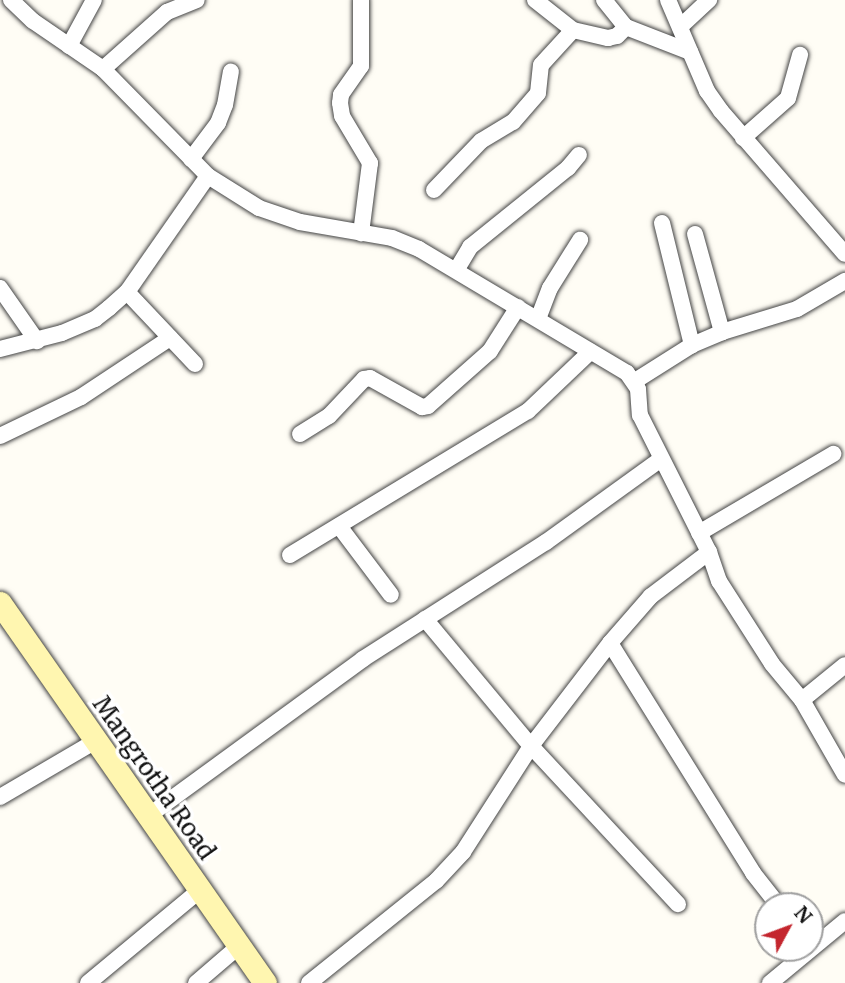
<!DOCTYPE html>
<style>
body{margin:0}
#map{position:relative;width:845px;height:983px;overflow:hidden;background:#fffdf5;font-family:Merriweather,serif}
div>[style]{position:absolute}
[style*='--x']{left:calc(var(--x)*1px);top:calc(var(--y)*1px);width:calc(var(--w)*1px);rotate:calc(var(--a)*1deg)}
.roads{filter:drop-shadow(0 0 2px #444) drop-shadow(0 0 2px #444)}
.street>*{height:16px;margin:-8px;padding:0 8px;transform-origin:8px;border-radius:8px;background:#fff}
.secondary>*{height:23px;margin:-11.5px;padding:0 11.5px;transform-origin:11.5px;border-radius:11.5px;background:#fff6b0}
span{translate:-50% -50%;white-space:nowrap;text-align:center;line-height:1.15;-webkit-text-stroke:7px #fff;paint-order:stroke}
.street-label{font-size:24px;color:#111}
.north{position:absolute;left:754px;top:892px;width:70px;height:70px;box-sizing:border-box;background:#fff;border:2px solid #a0a0a0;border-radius:50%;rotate:49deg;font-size:19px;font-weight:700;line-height:28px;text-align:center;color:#111}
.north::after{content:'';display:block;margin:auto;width:24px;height:32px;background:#c4262e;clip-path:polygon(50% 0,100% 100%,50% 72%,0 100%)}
</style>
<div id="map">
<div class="roads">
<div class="street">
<i style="--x:11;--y:0;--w:30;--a:44"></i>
<i style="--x:33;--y:21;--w:85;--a:34.4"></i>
<i style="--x:103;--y:69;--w:150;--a:45.5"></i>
<i style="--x:208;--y:176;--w:60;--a:32.1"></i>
<i style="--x:259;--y:208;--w:43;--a:18.9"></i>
<i style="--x:300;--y:222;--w:93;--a:9.9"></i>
<i style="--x:392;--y:238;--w:29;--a:22"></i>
<i style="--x:419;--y:249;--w:242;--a:30.8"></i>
<i style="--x:627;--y:373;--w:19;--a:55"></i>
<i style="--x:638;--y:389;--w:26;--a:86"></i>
<i style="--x:640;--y:415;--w:153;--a:63.3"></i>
<i style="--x:709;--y:552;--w:31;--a:71"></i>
<i style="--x:719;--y:581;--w:98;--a:57.4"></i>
<i style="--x:772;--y:664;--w:47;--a:50.2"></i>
<i style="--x:802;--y:700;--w:86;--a:60.2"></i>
<i style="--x:361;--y:0;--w:66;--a:90"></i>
<i style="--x:361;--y:66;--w:35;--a:125"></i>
<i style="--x:341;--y:95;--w:8;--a:97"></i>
<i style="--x:340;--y:103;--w:13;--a:81"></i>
<i style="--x:342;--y:116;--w:55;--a:59.2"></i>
<i style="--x:370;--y:163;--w:71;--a:97.3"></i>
<i style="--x:535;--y:0;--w:48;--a:38.3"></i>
<i style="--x:573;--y:30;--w:36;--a:13"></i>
<i style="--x:608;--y:38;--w:9;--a:-13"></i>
<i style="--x:617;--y:36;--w:13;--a:-45"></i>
<i style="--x:604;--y:0;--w:35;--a:51"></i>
<i style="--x:626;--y:27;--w:69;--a:21.3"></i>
<i style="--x:668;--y:0;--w:99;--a:66.8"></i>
<i style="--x:707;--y:91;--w:24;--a:55"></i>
<i style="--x:721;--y:111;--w:189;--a:49.1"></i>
<i style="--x:680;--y:27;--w:40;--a:-43"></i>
<i style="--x:69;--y:46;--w:52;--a:-61.5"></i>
<i style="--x:103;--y:69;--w:86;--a:-41.7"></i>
<i style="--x:167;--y:12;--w:32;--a:-22"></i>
<i style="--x:743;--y:138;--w:60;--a:-41.6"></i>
<i style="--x:788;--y:98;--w:45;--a:-74.4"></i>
<i style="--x:191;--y:159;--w:45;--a:-53.1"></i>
<i style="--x:218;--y:123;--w:19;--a:-69"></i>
<i style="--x:225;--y:105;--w:34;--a:-80"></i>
<i style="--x:434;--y:190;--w:68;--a:-46.2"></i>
<i style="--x:481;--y:141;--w:37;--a:-31"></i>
<i style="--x:513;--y:122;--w:38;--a:-49"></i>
<i style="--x:538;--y:93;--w:28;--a:-84"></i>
<i style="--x:541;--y:65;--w:47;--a:-47.6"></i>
<i style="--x:662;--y:223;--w:126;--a:76.2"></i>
<i style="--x:695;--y:234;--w:102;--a:74.6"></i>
<i style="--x:457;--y:269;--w:26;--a:-59"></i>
<i style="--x:470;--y:247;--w:126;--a:-38.9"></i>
<i style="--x:568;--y:168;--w:17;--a:-50"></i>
<i style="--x:0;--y:288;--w:65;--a:55.1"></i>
<i style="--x:127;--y:292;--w:99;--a:46.6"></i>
<i style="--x:538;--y:319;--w:33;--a:-69"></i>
<i style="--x:550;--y:288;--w:57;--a:-58"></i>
<i style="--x:0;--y:349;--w:64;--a:-14.5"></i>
<i style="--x:62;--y:333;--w:36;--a:-23"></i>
<i style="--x:95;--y:319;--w:18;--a:-38"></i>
<i style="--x:109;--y:308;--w:24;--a:-42"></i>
<i style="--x:127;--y:292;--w:141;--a:-55.1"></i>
<i style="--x:635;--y:381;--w:67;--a:-32.3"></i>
<i style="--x:692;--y:345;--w:33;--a:-23"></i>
<i style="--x:722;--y:332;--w:78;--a:-17"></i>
<i style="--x:797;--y:309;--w:56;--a:-30.3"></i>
<i style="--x:300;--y:434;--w:34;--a:-32"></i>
<i style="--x:329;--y:416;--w:51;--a:-46.6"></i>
<i style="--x:364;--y:379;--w:6;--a:-9"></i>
<i style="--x:370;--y:378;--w:60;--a:29.1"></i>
<i style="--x:422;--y:407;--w:6;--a:-9"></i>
<i style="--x:428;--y:406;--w:83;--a:-41.6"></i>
<i style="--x:490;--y:351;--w:52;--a:-57.5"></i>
<i style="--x:0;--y:436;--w:90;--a:-25.7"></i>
<i style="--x:81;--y:397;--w:107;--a:-33.5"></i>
<i style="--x:339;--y:526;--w:86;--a:53"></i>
<i style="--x:699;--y:533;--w:156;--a:-30.5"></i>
<i style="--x:290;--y:555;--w:278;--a:-31.2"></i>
<i style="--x:528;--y:411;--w:86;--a:-43.6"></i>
<i style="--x:425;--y:619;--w:165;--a:50.2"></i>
<i style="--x:531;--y:746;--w:216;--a:47.1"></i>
<i style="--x:610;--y:643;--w:271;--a:58.1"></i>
<i style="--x:753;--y:873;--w:42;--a:51.8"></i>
<i style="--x:802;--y:700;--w:55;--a:-39.1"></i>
<i style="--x:0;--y:797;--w:111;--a:-30.3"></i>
<i style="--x:148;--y:816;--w:266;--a:-36.1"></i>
<i style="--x:363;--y:659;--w:217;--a:-32.6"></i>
<i style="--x:546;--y:542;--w:142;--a:-35.8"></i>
<i style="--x:88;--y:983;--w:146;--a:-39.7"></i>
<i style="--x:196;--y:983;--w:57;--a:-40.7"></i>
<i style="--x:309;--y:983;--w:163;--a:-38.8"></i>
<i style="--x:436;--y:881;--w:40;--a:-47"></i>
<i style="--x:463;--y:852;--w:126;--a:-57.3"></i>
<i style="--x:531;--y:746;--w:130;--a:-52.5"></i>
<i style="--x:610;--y:643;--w:62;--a:-48.9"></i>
<i style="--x:651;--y:596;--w:73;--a:-37.2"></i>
<i style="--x:770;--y:983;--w:97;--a:-39.6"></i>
</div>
<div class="secondary">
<i style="--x:0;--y:603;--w:463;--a:55.1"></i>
</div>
</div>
<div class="street-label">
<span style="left:154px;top:778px;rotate:55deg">Mangrotha Road</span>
</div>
<div class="north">N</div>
</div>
